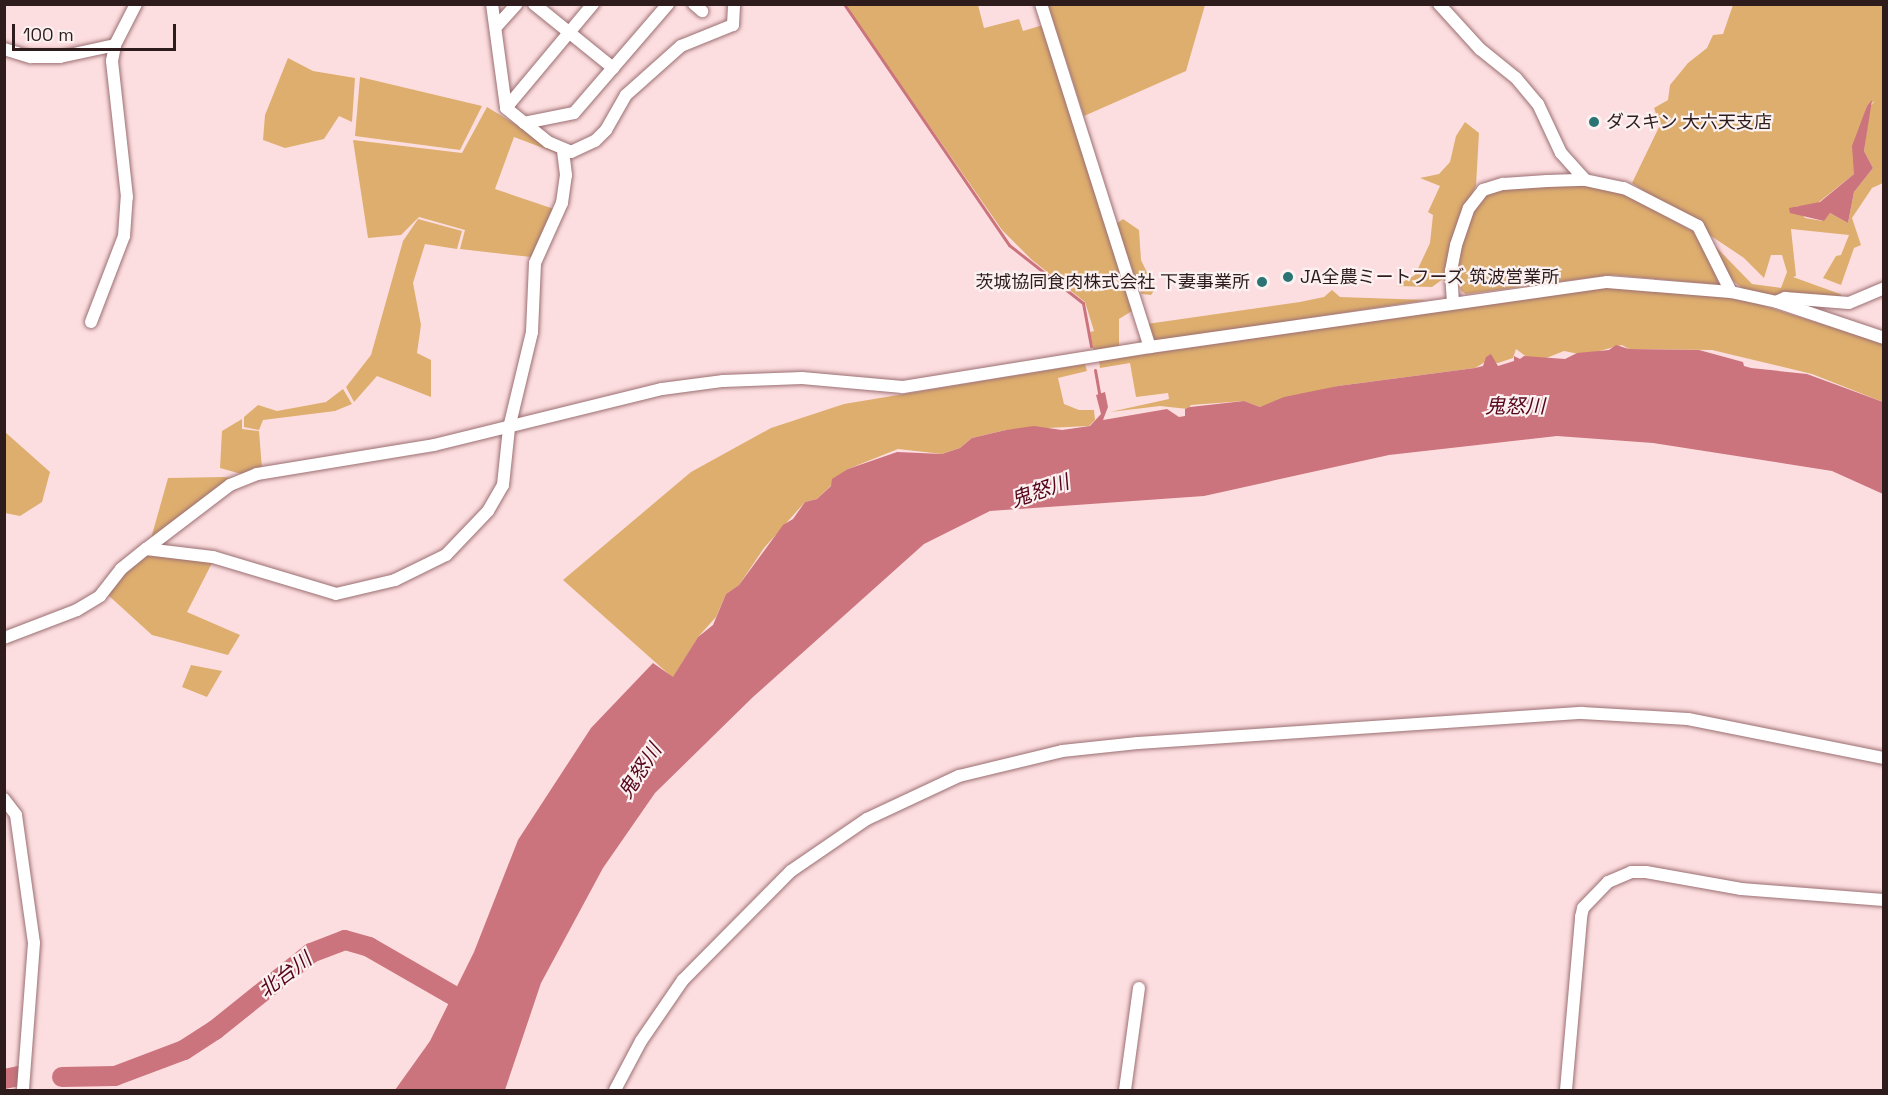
<!DOCTYPE html>
<meta charset="utf-8">
<style>
body{margin:0}
#map{position:relative;width:1888px;height:1095px;overflow:hidden;background:#fddee0;font-family:"Space Grotesk","Noto Sans JP",sans-serif}
div>[style]{position:absolute}
[style*='--x']{left:calc(var(--x)*1px);top:calc(var(--y)*1px);width:calc(var(--w)*1px);rotate:calc(var(--a)*1deg)}
.green>*{inset:0;background:#deae6e}
.water>*{inset:0;background:#cb747d}
.stream>*{height:3px;margin:-1.5px;padding:0 1.5px;transform-origin:1.5px;border-radius:1.5px;background:#cb747d}
.river>*{height:20px;margin:-10px;padding:0 10px;transform-origin:10px;border-radius:10px;background:#cb747d}
.roads{filter:drop-shadow(0 0 2px #9b6f72) drop-shadow(0 0 2px #9b6f72)}
.minor>*{height:12px;margin:-6px;padding:0 6px;transform-origin:6px;border-radius:6px;background:#fff}
.dots>*{width:16px;height:16px;translate:-50% -50%;box-sizing:border-box;border:3px solid #fbf1f1;border-radius:50%}
span{translate:-50% -50%;white-space:nowrap;text-align:center;line-height:1.15;-webkit-text-stroke:4.5px #fbf1f1;paint-order:stroke}
.poi-label{font-size:18px;color:#2e1c1d}
.left{translate:0 -50%;text-align:left}
.right{translate:-100% -50%;text-align:right}
.water-label{font-size:20px;color:#56041a;font-style:italic}
.frame{position:absolute;inset:0;border:6px solid #2e1c1d;pointer-events:none}
.scale{position:absolute;left:12px;top:24px;width:164px;height:27px;box-sizing:border-box;border:3px solid #2e1c1d;border-top:0;padding-left:8px;font-size:18px;line-height:21px;white-space:nowrap;color:#2e1c1d;-webkit-text-stroke:4px #fbf1f1;paint-order:stroke}
</style>
<div id="map">
<div class="green">
<i style="clip-path:polygon(845px 5px,978px 5px,984px 28px,1019px 19px,1023px 31px,1043px 25px,1135px 309px,1119px 319px,1119px 349px,1094px 353px,1090px 332px,1094px 331px,1085px 302px,1032px 260px,1002px 230px)"></i>
<i style="clip-path:polygon(1048px 5px,1205px 5px,1186px 71px,1084px 116px)"></i>
<i style="clip-path:polygon(evenodd,1733px 5px,1883px 5px,1883px 183px,1872px 188px,1852px 218px,1861px 245px,1854px 248px,1841px 285px,1823px 278px,1836px 256px,1841px 255px,1849px 235px,1791px 229px,1796px 276px,1793px 277px,1840px 294px,1846px 301px,1770px 296px,1745px 291px,1722px 271px,1716px 247px,1752px 284px,1781px 288px,1787px 272px,1782px 255px,1771px 255px,1764px 278px,1744px 258px,1632px 183px,1660px 125px,1654px 108px,1668px 100px,1670px 85px,1688px 63px,1707px 48px,1713px 35px,1723px 34px,1733px 5px,1875px 101px,1870px 106px,1864px 151px,1873px 168px,1854px 192px,1848px 223px,1830px 213px,1823px 221px,1805px 218px,1796px 206px,1814px 206px,1854px 174px,1860px 128px,1867px 106px,1875px 101px)"></i>
<i style="clip-path:polygon(288px 58px,313px 71px,355px 78px,352px 122px,339px 116px,324px 139px,285px 148px,263px 140px,265px 115px)"></i>
<i style="clip-path:polygon(360px 77px,482px 106px,460px 150px,355px 136px)"></i>
<i style="clip-path:polygon(487px 107px,558px 150px,559px 154px,514px 137px,495px 189px,554px 209px,531px 257px,460px 249px,465px 230px,419px 217px,401px 235px,368px 238px,353px 140px,462px 153px)"></i>
<i style="clip-path:polygon(1465px 122px,1479px 133px,1476px 186px,1461px 217px,1443px 279px,1432px 287px,1396px 286px,1415px 275px,1430px 243px,1433px 215px,1428px 212px,1440px 186px,1420px 178px,1439px 174px,1450px 162px,1456px 136px)"></i>
<i style="clip-path:polygon(1581px 185px,1623px 193px,1698px 234px,1720px 285px,1612px 275px,1466px 294px,1461px 291px,1456px 268px,1467px 223px,1482px 198px,1500px 189px)"></i>
<i style="clip-path:polygon(418px 219px,462px 231px,457px 249px,425px 244px,413px 283px,421px 325px,417px 353px,431px 360px,431px 397px,377px 376px,354px 402px,346px 387px,371px 355px,403px 241px)"></i>
<i style="clip-path:polygon(1123px 219px,1139px 230px,1141px 260px,1155px 289px,1151px 295px,1142px 294px,1137px 283px,1116px 224px)"></i>
<i style="clip-path:polygon(1606px 286px,1707px 294px,1755px 303px,1883px 343px,1883px 402px,1812px 374px,1712px 350px,1629px 349px,1622px 345px,1584px 355px,1564px 351px,1544px 359px,1528px 358px,1516px 349px,1513px 358px,1498px 363px,1485px 362px,1475px 368px,1338px 386px,1260px 407px,1244px 401px,1191px 405px,1188px 409px,1160px 406px,1110px 412px,1169px 399px,1168px 393px,1136px 397px,1130px 363px,1100px 368px,1099px 361px)"></i>
<i style="clip-path:polygon(1332px 290px,1340px 297px,1427px 300px,1158px 341px,1152px 337px,1147px 324px,1300px 302px,1324px 297px)"></i>
<i style="clip-path:polygon(1085px 364px,1087px 371px,1058px 378px,1064px 404px,1079px 410px,1094px 410px,1095px 420px,1089px 426px,1006px 430px,972px 438px,960px 448px,942px 454px,898px 449px,848px 469px,817px 499px,805px 502px,764px 548px,739px 585px,726px 594px,716px 617px,698px 637px,673px 678px,563px 580px,691px 472px,771px 428px,844px 404px)"></i>
<i style="clip-path:polygon(343px 389px,352px 404px,335px 411px,263px 420px,259px 430px,244px 427px,244px 417px,258px 405px,277px 411px,326px 402px)"></i>
<i style="clip-path:polygon(242px 419px,242px 429px,259px 431px,262px 469px,245px 475px,220px 468px,222px 431px)"></i>
<i style="clip-path:polygon(5px 432px,50px 472px,42px 502px,20px 516px,5px 513px)"></i>
<i style="clip-path:polygon(224px 477px,238px 479px,150px 542px,168px 478px)"></i>
<i style="clip-path:polygon(148px 553px,213px 561px,187px 612px,240px 635px,228px 655px,152px 635px,108px 595px,123px 572px)"></i>
<i style="clip-path:polygon(191px 665px,222px 671px,207px 697px,182px 687px)"></i>
</div>
<div class="water">
<i style="clip-path:polygon(1872px 100px,1864px 151px,1873px 168px,1854px 192px,1848px 223px,1830px 213px,1824px 221px,1790px 213px,1789px 208px,1820px 202px,1854px 174px,1852px 146px,1867px 106px)"></i>
<i style="clip-path:polygon(1616px 345px,1629px 349px,1699px 350px,1743px 362px,1744px 366px,1751px 368px,1807px 374px,1883px 402px,1883px 494px,1832px 471px,1653px 443px,1557px 436px,1389px 455px,1204px 496px,990px 511px,924px 544px,753px 697px,655px 793px,603px 868px,541px 983px,505px 1090px,395px 1090px,430px 1041px,474px 952px,518px 840px,591px 728px,653px 663px,673px 677px,698px 637px,713px 625px,726px 594px,739px 585px,783px 525px,793px 519px,805px 502px,817px 499px,831px 486px,832px 479px,848px 469px,897px 452px,942px 454px,960px 448px,972px 438px,1006px 430px,1034px 426px,1062px 430px,1090px 426px,1101px 414px,1096px 395px,1105px 392px,1108px 407px,1103px 420px,1167px 409px,1179px 417px,1185px 416px,1185px 409px,1190px 407px,1244px 401px,1260px 407px,1284px 397px,1338px 386px,1475px 368px,1483px 366px,1486px 357px,1491px 354px,1498px 366px,1514px 361px,1514px 356px,1520px 359px,1524px 356px,1565px 359px,1577px 353px,1609px 350px)"></i>
</div>
<div class="stream">
<i style="--x:844;--y:4;--w:292;--a:55.6"></i>
<i style="--x:1009;--y:245;--w:94;--a:38.1"></i>
<i style="--x:1083;--y:303;--w:44;--a:79.5"></i>
<i style="--x:1095;--y:370;--w:27;--a:80"></i>
</div>
<div class="river">
<i style="--x:62;--y:1077;--w:53;--a:-1.1"></i>
<i style="--x:115;--y:1076;--w:74;--a:-20.6"></i>
<i style="--x:184;--y:1050;--w:37;--a:-33"></i>
<i style="--x:215;--y:1030;--w:123;--a:-38.7"></i>
<i style="--x:311;--y:953;--w:36;--a:-21"></i>
<i style="--x:345;--y:940;--w:25;--a:16"></i>
<i style="--x:369;--y:947;--w:122;--a:29.9"></i>
<i style="--x:4;--y:1079;--w:15;--a:-11"></i>
</div>
<div class="roads">
<div class="minor">
<i style="--x:492;--y:4;--w:105;--a:82.3"></i>
<i style="--x:506;--y:108;--w:54;--a:39"></i>
<i style="--x:548;--y:142;--w:25;--a:23"></i>
<i style="--x:571;--y:152;--w:26;--a:-25"></i>
<i style="--x:595;--y:141;--w:16;--a:-45"></i>
<i style="--x:606;--y:130;--w:40;--a:-60.3"></i>
<i style="--x:626;--y:95;--w:74;--a:-41.7"></i>
<i style="--x:681;--y:46;--w:56;--a:-22"></i>
<i style="--x:733;--y:25;--w:21;--a:-87"></i>
<i style="--x:534;--y:4;--w:102;--a:39"></i>
<i style="--x:694;--y:4;--w:11;--a:41"></i>
<i style="--x:1041;--y:4;--w:360;--a:72.4"></i>
<i style="--x:1439;--y:4;--w:61;--a:47.7"></i>
<i style="--x:1480;--y:49;--w:46;--a:38.9"></i>
<i style="--x:1516;--y:78;--w:34;--a:50"></i>
<i style="--x:1538;--y:104;--w:54;--a:64.9"></i>
<i style="--x:1561;--y:153;--w:36;--a:48"></i>
<i style="--x:496;--y:27;--w:31;--a:-48"></i>
<i style="--x:4;--y:49;--w:28;--a:17"></i>
<i style="--x:31;--y:57;--w:29;--a:0"></i>
<i style="--x:60;--y:57;--w:56;--a:-12.3"></i>
<i style="--x:506;--y:108;--w:136;--a:-50.1"></i>
<i style="--x:524;--y:123;--w:51;--a:-11.3"></i>
<i style="--x:574;--y:113;--w:144;--a:-49.2"></i>
<i style="--x:1778;--y:301;--w:8;--a:-23"></i>
<i style="--x:1785;--y:298;--w:64;--a:4.5"></i>
<i style="--x:1849;--y:303;--w:38;--a:-23"></i>
<i style="--x:1453;--y:302;--w:31;--a:-94"></i>
<i style="--x:1451;--y:271;--w:26;--a:-79"></i>
<i style="--x:1456;--y:245;--w:39;--a:-71"></i>
<i style="--x:1469;--y:208;--w:23;--a:-52"></i>
<i style="--x:1483;--y:190;--w:21;--a:-17"></i>
<i style="--x:1503;--y:184;--w:44;--a:-3.9"></i>
<i style="--x:1547;--y:181;--w:38;--a:-2"></i>
<i style="--x:1585;--y:180;--w:40;--a:12"></i>
<i style="--x:1624;--y:188;--w:83;--a:27.2"></i>
<i style="--x:1698;--y:226;--w:74;--a:63.4"></i>
<i style="--x:91;--y:322;--w:92;--a:-69"></i>
<i style="--x:124;--y:236;--w:39;--a:-86"></i>
<i style="--x:127;--y:197;--w:137;--a:-96.3"></i>
<i style="--x:112;--y:61;--w:16;--a:-79"></i>
<i style="--x:115;--y:45;--w:46;--a:-62.9"></i>
<i style="--x:146;--y:549;--w:67;--a:6.8"></i>
<i style="--x:213;--y:557;--w:128;--a:16.7"></i>
<i style="--x:336;--y:594;--w:61;--a:-13.3"></i>
<i style="--x:395;--y:580;--w:57;--a:-26.1"></i>
<i style="--x:446;--y:555;--w:61;--a:-46.3"></i>
<i style="--x:488;--y:511;--w:30;--a:-60"></i>
<i style="--x:503;--y:485;--w:57;--a:-84"></i>
<i style="--x:509;--y:428;--w:99;--a:-76.5"></i>
<i style="--x:532;--y:332;--w:69;--a:-87.5"></i>
<i style="--x:535;--y:263;--w:66;--a:-65.8"></i>
<i style="--x:562;--y:203;--w:28;--a:-82"></i>
<i style="--x:566;--y:175;--w:24;--a:-97"></i>
<i style="--x:4;--y:638;--w:78;--a:-21"></i>
<i style="--x:77;--y:610;--w:27;--a:-31"></i>
<i style="--x:100;--y:596;--w:34;--a:-52"></i>
<i style="--x:121;--y:569;--w:32;--a:-39"></i>
<i style="--x:146;--y:549;--w:106;--a:-37.3"></i>
<i style="--x:230;--y:485;--w:29;--a:-22"></i>
<i style="--x:257;--y:474;--w:179;--a:-9.3"></i>
<i style="--x:434;--y:445;--w:235;--a:-13.8"></i>
<i style="--x:662;--y:389;--w:62;--a:-7.5"></i>
<i style="--x:723;--y:381;--w:79;--a:-2.2"></i>
<i style="--x:802;--y:378;--w:101;--a:5.1"></i>
<i style="--x:903;--y:387;--w:250;--a:-9.2"></i>
<i style="--x:1150;--y:347;--w:462;--a:-8.1"></i>
<i style="--x:1607;--y:282;--w:124;--a:4.6"></i>
<i style="--x:1731;--y:292;--w:47;--a:12.3"></i>
<i style="--x:1777;--y:302;--w:113;--a:18.6"></i>
<i style="--x:4;--y:799;--w:20;--a:53"></i>
<i style="--x:16;--y:815;--w:129;--a:82"></i>
<i style="--x:34;--y:943;--w:147;--a:94.3"></i>
<i style="--x:615;--y:1090;--w:55;--a:-62"></i>
<i style="--x:641;--y:1041;--w:74;--a:-55.5"></i>
<i style="--x:683;--y:980;--w:153;--a:-45.3"></i>
<i style="--x:791;--y:871;--w:92;--a:-34.4"></i>
<i style="--x:867;--y:819;--w:102;--a:-25.1"></i>
<i style="--x:959;--y:776;--w:106;--a:-13.6"></i>
<i style="--x:1062;--y:751;--w:76;--a:-6"></i>
<i style="--x:1138;--y:743;--w:445;--a:-3.9"></i>
<i style="--x:1582;--y:713;--w:106;--a:3.2"></i>
<i style="--x:1688;--y:719;--w:200;--a:11.3"></i>
<i style="--x:1125;--y:1090;--w:103;--a:-82.2"></i>
<i style="--x:1566;--y:1090;--w:174;--a:-85"></i>
<i style="--x:1581;--y:917;--w:9;--a:-77"></i>
<i style="--x:1583;--y:908;--w:36;--a:-46"></i>
<i style="--x:1608;--y:882;--w:25;--a:-23"></i>
<i style="--x:1631;--y:872;--w:15;--a:0"></i>
<i style="--x:1646;--y:872;--w:97;--a:10.1"></i>
<i style="--x:1741;--y:889;--w:143;--a:4.4"></i>
</div>
</div>
<div class="dots">
<i style="left:1594px;top:122px;background:#2a7473"></i>
<i style="left:1288px;top:277px;background:#2a7473"></i>
<i style="left:1262px;top:282px;background:#2a7473"></i>
</div>
<div class="poi-label">
<span class="left" style="left:1606px;top:122px">ダスキン 大六天支店</span>
<span class="left" style="left:1300px;top:277px">JA全農ミートフーズ 筑波営業所</span>
<span class="right" style="left:1250px;top:282px">茨城協同食肉株式会社 下妻事業所</span>
</div>
<div class="water-label">
<span style="left:1515px;top:406px">鬼怒川</span>
<span style="left:1040px;top:491px;rotate:-19deg">鬼怒川</span>
<span style="left:640px;top:771px;rotate:-57deg">鬼怒川</span>
<span style="left:285px;top:975px;rotate:-37deg">北台川</span>
</div>
<div class="frame"></div>
<div class="scale">100 m</div>
</div>
